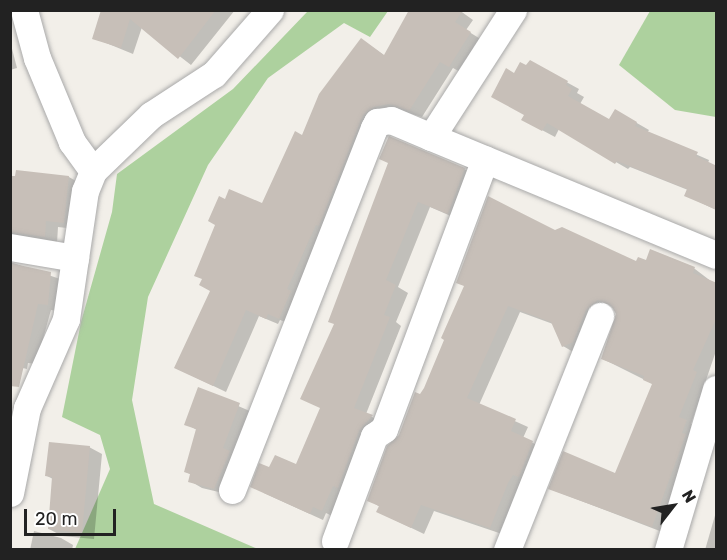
<!DOCTYPE html>
<style>
body{margin:0}
#map{position:relative;width:727px;height:560px;overflow:hidden;background:#f2efe9;font-family:Rubik,sans-serif}
div>[style]{position:absolute}
[style*='--x']{left:calc(var(--x)*1px);top:calc(var(--y)*1px);width:calc(var(--w)*1px);rotate:calc(var(--a)*1deg)}
.forest>*{inset:0;background:#add19e}
.shadow>*{inset:0;background:#0003}
.building>*{inset:0;background:#c7bfb8}
.roads{filter:drop-shadow(0 0 2px #a9a9a9) drop-shadow(0 0 2px #a9a9a9)}
.street>*{height:27px;margin:-13.5px;padding:0 13.5px;transform-origin:13.5px;border-radius:13.5px;background:#fff}
span{translate:-50% -50%;white-space:nowrap;text-align:center;line-height:1.15;-webkit-text-stroke:4.5px #fff;paint-order:stroke}
.frame{position:absolute;inset:0;border:12px solid #222;pointer-events:none}
.north{position:absolute;left:643px;top:476px;width:60px;height:60px;-webkit-text-stroke:4px #fff;paint-order:stroke;rotate:59deg;font-size:16px;font-weight:700;line-height:24px;text-align:center;color:#222}
.north::after{content:'';display:block;margin:auto;width:21px;height:27px;background:#222;clip-path:polygon(50% 0,100% 100%,50% 72%,0 100%)}
.scale{position:absolute;left:24px;top:509px;width:92px;height:27px;box-sizing:border-box;border:3px solid #222;border-top:0;padding-left:8px;font-size:18px;line-height:21px;white-space:nowrap;color:#222;-webkit-text-stroke:4px #fff;paint-order:stroke}
</style>
<div id="map">
<div class="forest">
<i style="clip-path:polygon(650px 11px,716px 11px,716px 117px,675px 110px,619px 65px)"></i>
<i style="clip-path:polygon(307px 12px,388px 11px,370px 37px,344px 23px,268px 78px,208px 165px,148px 297px,132px 400px,154px 504px,258px 549px,75px 549px,110px 469px,100px 435px,62px 417px,81px 322px,112px 212px,117px 174px,233px 89px)"></i>
</div>
<div class="shadow">
<i style="clip-path:polygon(103px 10px,235px 10px,191px 65px,142px 27px,133px 54px,94px 38px)"></i>
<i style="clip-path:polygon(459px 10px,473px 20px,466px 30px,482px 40px,462px 73px,453px 68px,422px 117px,402px 111px,381px 115px,291px 324px,280px 320px,278px 324px,259px 316px,226px 392px,176px 368px,212px 291px,226px 201px,262px 205px,362px 40px,385px 56px)"></i>
<i style="clip-path:polygon(10px 41px,17px 68px,10px 70px)"></i>
<i style="clip-path:polygon(530px 62px,579px 89px,577px 93px,584px 97px,580px 104px,610px 121px,616px 111px,649px 130px,647px 133px,709px 160px,708px 163px,716px 167px,716px 210px,685px 195px,688px 190px,630px 167px,628px 169px,559px 129px,555px 137px,523px 120px,526px 115px,515px 75px)"></i>
<i style="clip-path:polygon(389px 164px,464px 169px,476px 176px,460px 220px,430px 207px,398px 287px,408px 293px,396px 322px,401px 326px,366px 414px,384px 423px,334px 517px,326px 513px,323px 520px,264px 493px,270px 469px,296px 466px,321px 408px,335px 324px)"></i>
<i style="clip-path:polygon(69px 177px,81px 184px,76px 229px,58px 227px,57px 243px,10px 238px,10px 178px)"></i>
<i style="clip-path:polygon(555px 231px,637px 263px,646px 262px,651px 251px,695px 269px,716px 285px,716px 351px,691px 424px,699px 428px,665px 533px,550px 489px,616px 475px,653px 384px,603px 359px,617px 314px,611px 306px,598px 316px,575px 353px,563px 346px,553px 324px,520px 312px,479px 405px,528px 427px,523px 438px,545px 449px,502px 534px,434px 511px,424px 534px,378px 512px,380px 507px,369px 500px,420px 396px)"></i>
<i style="clip-path:polygon(10px 262px,63px 280px,60px 311px,51px 310px,36px 364px,28px 363px,27px 369px,10px 365px)"></i>
<i style="clip-path:polygon(199px 389px,252px 412px,227px 494px,202px 488px,190px 481px,192px 475px,186px 472px,197px 430px,186px 424px)"></i>
<i style="clip-path:polygon(89px 447px,102px 454px,94px 539px,62px 536px,49px 529px,53px 479px,47px 476px)"></i>
<i style="clip-path:polygon(716px 512px,716px 550px,705px 550px)"></i>
<i style="clip-path:polygon(34px 531px,61px 538px,73px 545px,72px 550px,30px 550px)"></i>
</div>
<div class="building">
<i style="clip-path:polygon(101px 10px,216px 10px,178px 59px,130px 19px,121px 48px,92px 39px)"></i>
<i style="clip-path:polygon(409px 10px,463px 10px,455px 22px,471px 32px,449px 67px,440px 62px,409px 111px,389px 104px,374px 107px,363px 115px,319px 226px,316px 225px,287px 289px,291px 291px,279px 319px,268px 314px,266px 319px,246px 310px,213px 386px,174px 368px,210px 291px,199px 285px,202px 279px,194px 276px,215px 225px,208px 221px,219px 196px,225px 199px,229px 189px,262px 203px,295px 131px,302px 135px,319px 94px,361px 38px,384px 55px)"></i>
<i style="clip-path:polygon(530px 60px,568px 81px,566px 85px,572px 89px,568px 96px,609px 119px,615px 109px,637px 122px,635px 126px,698px 152px,696px 156px,717px 166px,717px 210px,684px 196px,687px 189px,617px 161px,615px 164px,547px 123px,542px 131px,521px 120px,524px 115px,491px 97px,506px 68px,514px 73px,520px 62px,526px 65px)"></i>
<i style="clip-path:polygon(389px 136px,465px 168px,448px 214px,418px 202px,386px 280px,396px 285px,384px 315px,390px 317px,354px 408px,373px 415px,359px 431px,338px 488px,333px 486px,322px 511px,313px 507px,310px 514px,250px 487px,259px 463px,269px 467px,275px 455px,296px 464px,320px 408px,300px 399px,334px 324px,328px 322px,388px 163px,379px 159px)"></i>
<i style="clip-path:polygon(16px 170px,69px 176px,64px 223px,46px 221px,45px 237px,10px 232px,10px 176px,15px 176px)"></i>
<i style="clip-path:polygon(488px 196px,555px 230px,562px 227px,636px 261px,638px 257px,646px 260px,650px 249px,695px 267px,693px 273px,717px 283px,717px 317px,693px 370px,697px 372px,679px 417px,687px 420px,682px 433px,686px 434px,652px 527px,548px 489px,563px 451px,615px 473px,652px 384px,643px 380px,644px 376px,601px 359px,616px 314px,612px 306px,598px 300px,586px 310px,573px 342px,562px 347px,551px 322px,508px 306px,467px 398px,516px 419px,511px 431px,533px 441px,519px 477px,513px 475px,508px 483px,490px 528px,421px 505px,411px 528px,376px 512px,379px 506px,367px 501px,387px 446px,399px 435px,415px 392px,420px 394px,424px 388px,444px 340px,441px 338px,464px 286px,456px 283px)"></i>
<i style="clip-path:polygon(10px 263px,51px 272px,48px 305px,38px 304px,19px 387px,10px 386px)"></i>
<i style="clip-path:polygon(198px 387px,240px 403px,223px 448px,230px 451px,214px 489px,188px 482px,190px 474px,184px 472px,196px 429px,184px 425px)"></i>
<i style="clip-path:polygon(49px 442px,90px 446px,82px 533px,48px 529px,52px 477px,45px 476px)"></i>
</div>
<div class="roads">
<div class="street">
<i style="--x:513;--y:10;--w:151;--a:122.8"></i>
<i style="--x:431;--y:137;--w:308;--a:22.5"></i>
<i style="--x:93;--y:171;--w:81;--a:-44"></i>
<i style="--x:151;--y:115;--w:75;--a:-33.1"></i>
<i style="--x:214;--y:74;--w:85;--a:-48.8"></i>
<i style="--x:10;--y:247;--w:66;--a:9.6"></i>
<i style="--x:232;--y:490;--w:389;--a:-68.6"></i>
<i style="--x:374;--y:128;--w:7;--a:-63"></i>
<i style="--x:377;--y:122;--w:14;--a:-8"></i>
<i style="--x:391;--y:120;--w:43;--a:23"></i>
<i style="--x:10;--y:493;--w:87;--a:-78.7"></i>
<i style="--x:27;--y:408;--w:97;--a:-66.3"></i>
<i style="--x:66;--y:319;--w:129;--a:-81.6"></i>
<i style="--x:85;--y:191;--w:22;--a:-68"></i>
<i style="--x:93;--y:171;--w:36;--a:-126"></i>
<i style="--x:72;--y:142;--w:91;--a:-112.6"></i>
<i style="--x:37;--y:58;--w:50;--a:-105.2"></i>
<i style="--x:335;--y:541;--w:112;--a:-69.6"></i>
<i style="--x:374;--y:436;--w:12;--a:-35"></i>
<i style="--x:384;--y:429;--w:288;--a:-69.5"></i>
<i style="--x:507;--y:550;--w:252;--a:-68.3"></i>
<i style="--x:668;--y:550;--w:168;--a:-73.4"></i>
</div>
</div>
<div class="frame"></div>
<div class="north">N</div>
<div class="scale">20 m</div>
</div>
